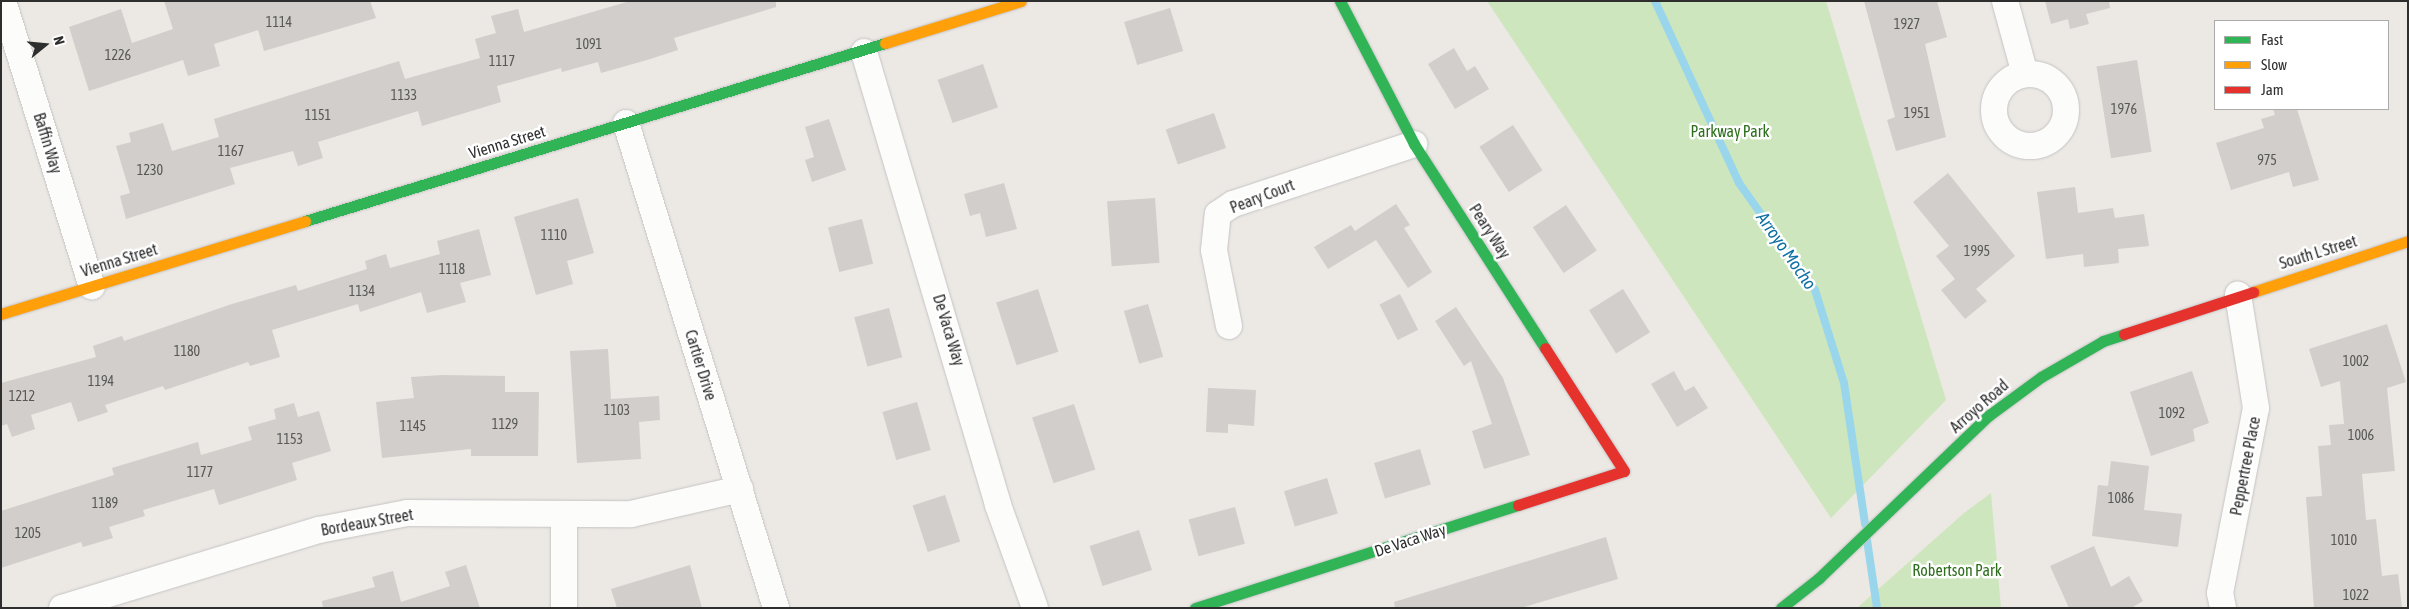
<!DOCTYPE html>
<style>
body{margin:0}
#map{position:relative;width:2409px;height:609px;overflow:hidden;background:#ece8e4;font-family:"Asap Condensed",sans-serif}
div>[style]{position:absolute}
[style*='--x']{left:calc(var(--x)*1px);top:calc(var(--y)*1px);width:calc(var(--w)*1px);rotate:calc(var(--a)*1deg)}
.green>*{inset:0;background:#cee6be}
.stream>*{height:8px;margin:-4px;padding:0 4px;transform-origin:4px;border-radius:4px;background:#99d6ec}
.building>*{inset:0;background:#d1cecb;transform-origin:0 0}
.roads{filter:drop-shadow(0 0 1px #c5c4c5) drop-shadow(0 0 1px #c5c4c5)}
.street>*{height:26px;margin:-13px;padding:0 13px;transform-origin:13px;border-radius:13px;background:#fcfcfb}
.street>.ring{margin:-13px;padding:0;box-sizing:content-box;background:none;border:26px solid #fcfcfb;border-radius:50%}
.fast>*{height:11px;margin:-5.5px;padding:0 5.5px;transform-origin:5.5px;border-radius:5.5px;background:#30b455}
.slow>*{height:11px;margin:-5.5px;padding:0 5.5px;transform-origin:5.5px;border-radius:5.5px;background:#ff9f0a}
.jam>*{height:11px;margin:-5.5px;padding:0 5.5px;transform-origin:5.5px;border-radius:5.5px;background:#e5322d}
span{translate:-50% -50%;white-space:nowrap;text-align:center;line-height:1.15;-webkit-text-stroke:5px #fff;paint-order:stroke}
.number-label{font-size:14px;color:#585857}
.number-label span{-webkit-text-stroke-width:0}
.park-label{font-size:16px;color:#2c6e1b}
.street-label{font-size:16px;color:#2e2e2e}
.water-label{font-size:18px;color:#0d6fa3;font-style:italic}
.frame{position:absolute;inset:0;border:2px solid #2e2e2e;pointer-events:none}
.legend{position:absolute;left:2214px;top:20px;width:175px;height:90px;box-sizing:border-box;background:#fff;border:1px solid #ababab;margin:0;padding:6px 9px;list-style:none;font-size:15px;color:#2e2e2e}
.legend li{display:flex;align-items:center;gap:10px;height:25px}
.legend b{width:25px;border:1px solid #ababab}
.north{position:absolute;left:20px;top:20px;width:50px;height:50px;-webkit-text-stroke:4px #fff;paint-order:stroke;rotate:73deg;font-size:14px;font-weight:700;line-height:20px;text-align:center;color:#2e2e2e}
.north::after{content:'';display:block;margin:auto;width:18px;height:22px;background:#2e2e2e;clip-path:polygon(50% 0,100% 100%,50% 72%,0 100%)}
</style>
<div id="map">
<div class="green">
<i style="clip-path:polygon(1487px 1px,1826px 1px,1946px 400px,1831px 518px)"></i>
<i style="clip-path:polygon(1991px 493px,2001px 608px,1857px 608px,1964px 513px)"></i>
</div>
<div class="stream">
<i style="--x:1655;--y:1;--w:200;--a:65.2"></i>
<i style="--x:1739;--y:183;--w:131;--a:54.6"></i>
<i style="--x:1815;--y:290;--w:97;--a:72.7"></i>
<i style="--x:1844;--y:383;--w:143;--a:81.5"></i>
<i style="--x:1867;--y:540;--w:69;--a:81.6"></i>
</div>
<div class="building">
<i style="clip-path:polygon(164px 1px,370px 1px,376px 18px,264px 51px,258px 30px,214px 44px,220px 66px,188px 76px,183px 60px,89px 91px,69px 27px,121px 9px,132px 43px,173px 29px)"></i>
<i style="clip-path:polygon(630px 1px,776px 1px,776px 7px,674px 38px,678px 50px,647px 60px,601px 73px,598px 62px,562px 72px,561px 68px,497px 86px,501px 102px,422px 126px,418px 111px,318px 142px,323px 158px,298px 166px,293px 151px,230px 168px,235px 184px,126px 219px,120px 196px,130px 193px,116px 146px,131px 142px,129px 133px,163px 123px,172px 151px,219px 137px,214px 119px,399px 61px,405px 79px,480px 58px,475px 39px,496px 33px,491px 16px,518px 9px,524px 32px)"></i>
<i style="clip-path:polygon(1864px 1px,1937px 1px,1947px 37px,1925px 44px,1946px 137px,1896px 151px,1887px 120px,1895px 117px)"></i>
<i style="clip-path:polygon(2045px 1px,2109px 1px,2110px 8px,2086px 14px,2089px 24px,2070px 29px,2068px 19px,2051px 24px)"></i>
<i style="left:1170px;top:8px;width:45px;height:48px;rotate:73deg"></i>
<i style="clip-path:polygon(1454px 48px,1467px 71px,1475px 66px,1489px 89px,1455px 109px,1428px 64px)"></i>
<i style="left:2137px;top:60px;width:93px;height:41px;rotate:81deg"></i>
<i style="left:983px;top:64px;width:46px;height:48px;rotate:71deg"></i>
<i style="clip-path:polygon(2273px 109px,2297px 109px,2319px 180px,2293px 187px,2289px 172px,2231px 190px,2216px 143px,2264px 128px,2261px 119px,2275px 115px)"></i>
<i style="left:1214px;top:113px;width:37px;height:51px;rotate:71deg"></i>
<i style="clip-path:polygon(829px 119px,846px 170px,812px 182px,805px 160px,814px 157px,805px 127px)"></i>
<i style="left:1513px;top:125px;width:54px;height:40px;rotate:57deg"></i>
<i style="clip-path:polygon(1948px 173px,2015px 256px,1976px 289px,1987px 301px,1965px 319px,1941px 290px,1955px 279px,1936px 256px,1949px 246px,1913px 202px)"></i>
<i style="clip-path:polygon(1004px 183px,1017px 229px,986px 237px,980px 213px,970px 216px,964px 194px)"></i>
<i style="clip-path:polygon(2075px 187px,2078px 213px,2113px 208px,2115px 218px,2144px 214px,2149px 246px,2118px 249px,2119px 263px,2084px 267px,2083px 254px,2046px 259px,2037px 192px)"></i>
<i style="clip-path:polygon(578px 198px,594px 253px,567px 261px,573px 284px,536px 295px,514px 217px)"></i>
<i style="left:1155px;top:198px;width:65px;height:48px;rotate:86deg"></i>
<i style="clip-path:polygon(1396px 204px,1410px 225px,1404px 228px,1432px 272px,1408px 288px,1376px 240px,1328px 269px,1314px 247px,1351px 225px,1355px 231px)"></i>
<i style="left:1566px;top:205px;width:55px;height:40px;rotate:56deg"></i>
<i style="left:862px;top:219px;width:46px;height:35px;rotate:76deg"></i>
<i style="clip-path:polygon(479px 229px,491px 275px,460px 283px,466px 302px,427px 313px,421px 292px,360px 312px,358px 304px,272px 330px,280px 357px,250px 366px,248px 362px,165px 390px,163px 386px,105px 405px,108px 412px,78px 422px,71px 402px,31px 415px,35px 429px,12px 437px,7px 424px,1px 426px,1px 383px,96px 357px,93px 346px,122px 336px,124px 341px,232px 304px,296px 285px,298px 291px,367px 269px,365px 261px,386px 254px,390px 268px,440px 254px,437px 241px)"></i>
<i style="left:1038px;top:289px;width:66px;height:44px;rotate:72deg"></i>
<i style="left:1623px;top:289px;width:51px;height:40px;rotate:58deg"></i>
<i style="left:1400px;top:294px;width:40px;height:23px;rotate:63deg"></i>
<i style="left:1148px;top:304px;width:55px;height:25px;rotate:74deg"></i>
<i style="clip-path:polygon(1456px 307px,1503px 378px,1530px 455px,1484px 469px,1472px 431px,1492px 424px,1471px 361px,1464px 366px,1435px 321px)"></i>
<i style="left:889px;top:308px;width:51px;height:36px;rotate:75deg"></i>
<i style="clip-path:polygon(2387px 324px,2406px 382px,2387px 388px,2395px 471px,2362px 474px,2366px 520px,2376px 519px,2382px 576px,2398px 574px,2402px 608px,2314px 608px,2306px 497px,2322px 496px,2318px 446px,2331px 445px,2329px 425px,2344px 424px,2340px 381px,2321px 387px,2309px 349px)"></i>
<i style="clip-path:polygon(608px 349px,611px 399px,659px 396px,660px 420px,639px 422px,641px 459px,577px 463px,570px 351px)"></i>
<i style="clip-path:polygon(1674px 371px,1685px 391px,1694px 386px,1708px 408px,1677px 427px,1651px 384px)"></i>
<i style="clip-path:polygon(2192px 371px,2209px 423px,2193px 429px,2195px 441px,2151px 456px,2130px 392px)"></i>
<i style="clip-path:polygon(442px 375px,505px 376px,505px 392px,539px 392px,538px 456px,471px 456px,471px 449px,382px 458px,376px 402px,414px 398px,411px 377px)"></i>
<i style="clip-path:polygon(1208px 388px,1256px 390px,1254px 426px,1228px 424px,1228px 433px,1206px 432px)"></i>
<i style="left:917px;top:402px;width:50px;height:36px;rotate:74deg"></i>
<i style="clip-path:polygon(294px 403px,298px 417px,319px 411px,331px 451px,292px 463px,297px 480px,219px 505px,214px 489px,143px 510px,145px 516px,109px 527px,113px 538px,83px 547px,81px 542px,1px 568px,1px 511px,114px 475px,112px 468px,198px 442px,201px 455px,252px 440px,248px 427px,276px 419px,274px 409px)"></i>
<i style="left:1074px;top:404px;width:69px;height:44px;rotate:72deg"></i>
<i style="left:1420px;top:449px;width:37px;height:48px;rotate:73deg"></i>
<i style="clip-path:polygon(2111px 461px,2149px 466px,2144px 510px,2182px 514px,2178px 547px,2092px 536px,2098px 485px,2108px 486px)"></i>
<i style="left:1327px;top:478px;width:37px;height:45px;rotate:73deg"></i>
<i style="left:945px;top:495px;width:49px;height:34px;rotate:72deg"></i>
<i style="left:1235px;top:507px;width:38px;height:48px;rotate:75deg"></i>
<i style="left:1139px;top:530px;width:42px;height:52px;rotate:72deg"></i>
<i style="clip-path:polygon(1606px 537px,1618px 579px,1521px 608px,1395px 608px,1394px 602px)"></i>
<i style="clip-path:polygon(2094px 546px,2111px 587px,2129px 576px,2143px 601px,2131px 608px,2069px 608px,2050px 566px)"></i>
<i style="clip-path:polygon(466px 565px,480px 608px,323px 608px,322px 601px,375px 587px,372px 577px,393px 571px,401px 602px,450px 586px,445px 572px)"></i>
<i style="clip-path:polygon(690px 565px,702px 608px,617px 608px,611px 589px)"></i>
</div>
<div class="roads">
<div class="street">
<i style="--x:3;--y:1;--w:299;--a:72.7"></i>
<i style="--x:2005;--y:1;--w:76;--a:74.7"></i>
<i style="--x:864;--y:52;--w:472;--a:73.5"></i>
<i style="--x:998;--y:505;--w:109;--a:70.2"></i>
<i class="ring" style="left:1994px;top:74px;width:46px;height:46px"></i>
<i style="--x:626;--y:123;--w:508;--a:72.81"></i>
<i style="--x:1229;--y:326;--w:77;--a:-101.2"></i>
<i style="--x:1214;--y:250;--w:36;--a:-84"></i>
<i style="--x:1218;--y:214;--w:18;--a:-34"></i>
<i style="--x:1233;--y:204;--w:191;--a:-18.3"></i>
<i style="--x:62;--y:608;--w:269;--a:-16.9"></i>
<i style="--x:319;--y:530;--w:90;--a:-10.9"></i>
<i style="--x:407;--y:513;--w:224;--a:0.3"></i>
<i style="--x:631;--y:514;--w:112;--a:-12.9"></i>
<i style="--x:564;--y:608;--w:91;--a:-90"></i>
<i style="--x:2223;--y:608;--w:15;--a:-101"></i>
<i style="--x:2220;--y:593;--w:188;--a:-79"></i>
<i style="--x:2256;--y:408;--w:115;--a:-99"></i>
</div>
<div class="fast">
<i style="--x:1340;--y:1;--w:161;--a:62.6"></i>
<i style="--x:1414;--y:144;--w:242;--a:57.3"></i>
<i style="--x:305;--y:221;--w:607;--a:-17.06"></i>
<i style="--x:1195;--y:608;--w:339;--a:-17.7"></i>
<i style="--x:1781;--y:608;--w:48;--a:-38.3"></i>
<i style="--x:1819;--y:578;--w:234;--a:-43.8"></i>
<i style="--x:1988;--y:416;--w:66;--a:-36.3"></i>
<i style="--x:2041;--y:377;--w:72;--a:-30.1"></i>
<i style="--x:2103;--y:341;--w:22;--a:-18"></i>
</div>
<div class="slow">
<i style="--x:885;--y:43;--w:142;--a:-17.2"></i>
<i style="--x:2253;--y:292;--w:163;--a:-18.2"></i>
<i style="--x:1;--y:314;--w:318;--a:-17"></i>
</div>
<div class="jam">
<i style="--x:2124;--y:334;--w:136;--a:-18"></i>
<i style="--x:1518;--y:505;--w:111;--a:-17.8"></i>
<i style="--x:1624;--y:471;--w:146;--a:-122.7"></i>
</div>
</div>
<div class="number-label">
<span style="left:279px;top:22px">1114</span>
<span style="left:1907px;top:24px">1927</span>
<span style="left:589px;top:44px">1091</span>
<span style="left:118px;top:55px">1226</span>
<span style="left:502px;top:61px">1117</span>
<span style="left:404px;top:95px">1133</span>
<span style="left:2124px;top:109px">1976</span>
<span style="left:1917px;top:113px">1951</span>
<span style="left:318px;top:115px">1151</span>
<span style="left:231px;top:151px">1167</span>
<span style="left:2267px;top:160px">975</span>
<span style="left:150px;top:170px">1230</span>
<span style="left:554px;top:235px">1110</span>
<span style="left:1977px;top:251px">1995</span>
<span style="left:452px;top:269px">1118</span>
<span style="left:362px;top:291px">1134</span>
<span style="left:187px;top:351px">1180</span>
<span style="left:2356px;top:361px">1002</span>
<span style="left:101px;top:381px">1194</span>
<span style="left:22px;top:396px">1212</span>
<span style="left:617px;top:410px">1103</span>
<span style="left:2172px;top:413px">1092</span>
<span style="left:505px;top:424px">1129</span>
<span style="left:413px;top:426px">1145</span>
<span style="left:2361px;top:435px">1006</span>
<span style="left:290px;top:439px">1153</span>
<span style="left:200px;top:472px">1177</span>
<span style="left:2121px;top:498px">1086</span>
<span style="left:105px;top:503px">1189</span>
<span style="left:28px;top:533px">1205</span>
<span style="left:2344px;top:540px">1010</span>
<span style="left:2356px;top:595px">1022</span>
</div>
<div class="park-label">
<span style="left:1730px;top:131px">Parkway Park</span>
<span style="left:1957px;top:570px">Robertson Park</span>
</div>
<div class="street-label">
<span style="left:507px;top:142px;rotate:-17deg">Vienna Street</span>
<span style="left:48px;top:143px;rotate:73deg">Baffin Way</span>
<span style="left:1262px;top:196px;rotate:-21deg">Peary Court</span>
<span style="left:1490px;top:231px;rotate:57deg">Peary Way</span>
<span style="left:2318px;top:252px;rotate:-17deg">South L Street</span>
<span style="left:119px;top:260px;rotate:-17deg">Vienna Street</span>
<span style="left:949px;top:330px;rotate:73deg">De Vaca Way</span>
<span style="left:701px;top:365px;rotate:73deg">Cartier Drive</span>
<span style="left:1979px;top:406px;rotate:-41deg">Arroyo Road</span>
<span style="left:2245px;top:466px;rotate:-79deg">Peppertree Place</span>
<span style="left:367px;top:522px;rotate:-10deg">Bordeaux Street</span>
<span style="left:1410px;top:540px;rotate:-18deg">De Vaca Way</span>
</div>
<div class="water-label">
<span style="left:1786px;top:251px;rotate:55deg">Arroyo Mocho</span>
</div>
<div class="frame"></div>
<ul class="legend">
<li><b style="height:6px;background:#30b455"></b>Fast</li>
<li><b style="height:6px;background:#ff9f0a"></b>Slow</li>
<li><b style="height:6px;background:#e5322d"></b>Jam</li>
</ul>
<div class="north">N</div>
</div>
